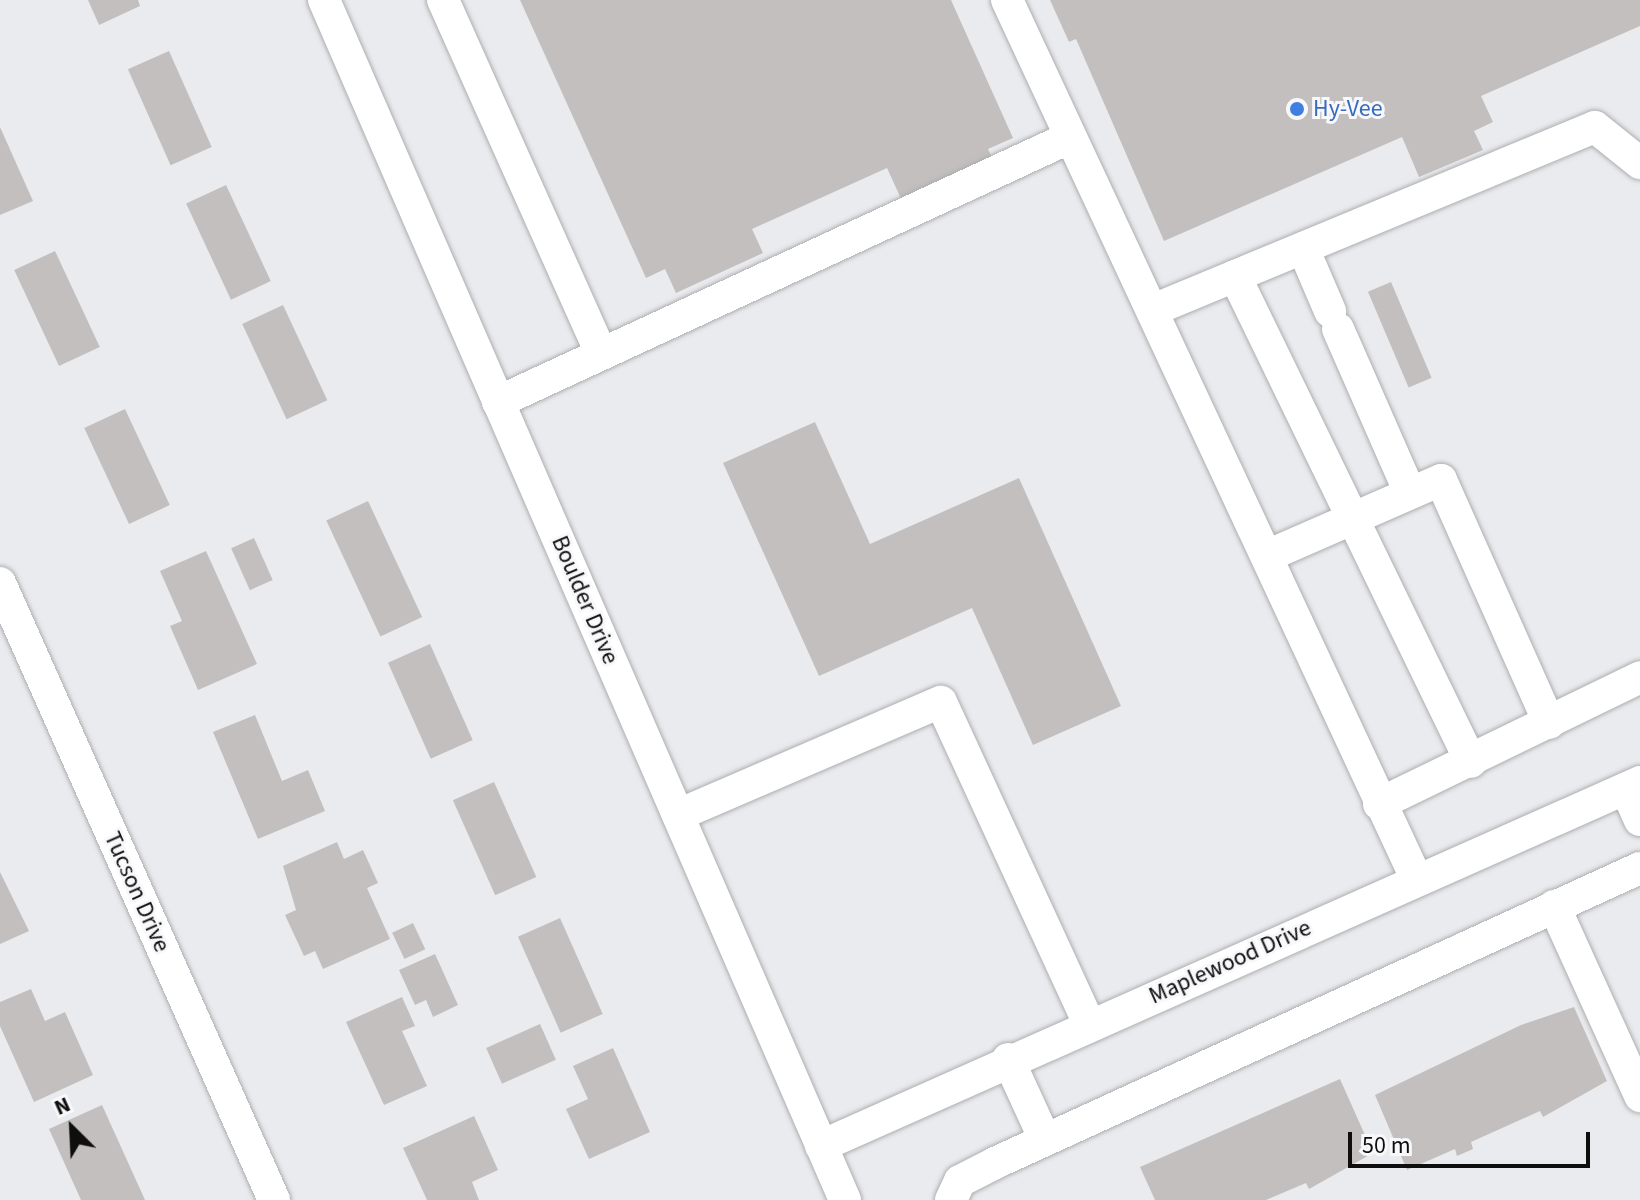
<!DOCTYPE html>
<style>
body{margin:0}
#map{position:relative;width:1640px;height:1200px;overflow:hidden;background:#eaebee;font-family:"Source Sans 3",sans-serif}
div>[style]{position:absolute}
[style*='--x']{left:calc(var(--x)*1px);top:calc(var(--y)*1px);width:calc(var(--w)*1px);rotate:calc(var(--a)*1deg)}
.building>*{inset:0;background:#c3bfbf;transform-origin:0 0}
.roads{filter:drop-shadow(0 0 2px #adaeb1) drop-shadow(0 0 2px #adaeb1)}
.minor>*{height:32px;margin:-16px;padding:0 16px;transform-origin:16px;border-radius:16px;background:#fff}
.dots>*{width:22px;height:22px;translate:-50% -50%;box-sizing:border-box;border:4px solid #f8f8fb;border-radius:50%}
span{translate:-50% -50%;white-space:nowrap;text-align:center;line-height:1.15;-webkit-text-stroke:6px #f8f8fb;paint-order:stroke}
.shop-label{font-size:24px;color:#366cbe}
.left{translate:0 -50%;text-align:left}
.street-label{font-size:24px;color:#0e0e0f}
.north{position:absolute;left:32px;top:1088px;width:80px;height:80px;-webkit-text-stroke:6px #f8f8fb;paint-order:stroke;rotate:336deg;font-size:22px;font-weight:700;line-height:32px;text-align:center;color:#0e0e0f}
.north::after{content:'';display:block;margin:auto;width:28px;height:36px;background:#0e0e0f;clip-path:polygon(50% 0,100% 100%,50% 72%,0 100%)}
.scale{position:absolute;left:1348px;top:1132px;width:242px;height:36px;box-sizing:border-box;border:4px solid #0e0e0f;border-top:0;padding-left:10px;font-size:24px;line-height:28px;white-space:nowrap;color:#0e0e0f;-webkit-text-stroke:6px #f8f8fb;paint-order:stroke}
</style>
<div id="map">
<div class="building">
<i style="clip-path:polygon(88px 0,138px 0,140px 6px,99px 25px)"></i>
<i style="clip-path:polygon(520px 0,951px 0,1013px 138px,988px 149px,994px 162px,903px 203px,887px 168px,752px 229px,763px 253px,676px 293px,665px 269px,646px 278px)"></i>
<i style="clip-path:polygon(1050px 0,1640px 0,1640px 26px,1481px 96px,1493px 122px,1474px 131px,1483px 150px,1419px 177px,1402px 137px,1164px 241px,1076px 39px,1069px 42px)"></i>
<i style="left:169px;top:51px;width:105px;height:45px;rotate:66deg"></i>
<i style="clip-path:polygon(0 127px,33px 201px,0 215px)"></i>
<i style="left:226px;top:185px;width:106px;height:44px;rotate:65deg"></i>
<i style="left:55px;top:251px;width:106px;height:45px;rotate:65deg"></i>
<i style="left:1391px;top:282px;width:104px;height:25px;rotate:67deg"></i>
<i style="left:283px;top:305px;width:105px;height:45px;rotate:65deg"></i>
<i style="left:125px;top:409px;width:106px;height:45px;rotate:65deg"></i>
<i style="clip-path:polygon(815px 422px,870px 544px,1019px 478px,1121px 706px,1033px 745px,972px 608px,819px 676px,723px 463px)"></i>
<i style="left:368px;top:501px;width:128px;height:46px;rotate:65deg"></i>
<i style="left:254px;top:538px;width:46px;height:25px;rotate:66deg"></i>
<i style="clip-path:polygon(206px 551px,257px 664px,198px 690px,170px 626px,182px 621px,160px 571px)"></i>
<i style="left:430px;top:644px;width:105px;height:46px;rotate:66deg"></i>
<i style="clip-path:polygon(255px 715px,282px 781px,308px 770px,325px 811px,258px 839px,213px 732px)"></i>
<i style="left:494px;top:782px;width:104px;height:45px;rotate:66deg"></i>
<i style="clip-path:polygon(337px 842px,344px 859px,363px 850px,378px 883px,367px 888px,390px 939px,323px 969px,315px 951px,304px 956px,285px 915px,296px 910px,283px 866px)"></i>
<i style="clip-path:polygon(0 872px,29px 931px,0 944px)"></i>
<i style="left:560px;top:918px;width:105px;height:46px;rotate:66deg"></i>
<i style="left:413px;top:923px;width:29px;height:23px;rotate:65deg"></i>
<i style="clip-path:polygon(435px 954px,458px 1005px,433px 1017px,426px 1000px,415px 1005px,399px 970px)"></i>
<i style="clip-path:polygon(31px 989px,45px 1021px,65px 1012px,93px 1075px,34px 1102px,0 1026px,0 1002px)"></i>
<i style="clip-path:polygon(402px 997px,415px 1026px,402px 1031px,427px 1086px,384px 1105px,346px 1022px)"></i>
<i style="clip-path:polygon(1574px 1007px,1607px 1081px,1543px 1117px,1540px 1111px,1471px 1142px,1473px 1149px,1457px 1156px,1455px 1149px,1407px 1170px,1375px 1095px,1521px 1025px)"></i>
<i style="left:540px;top:1024px;width:39px;height:59px;rotate:66deg"></i>
<i style="clip-path:polygon(613px 1048px,650px 1132px,589px 1159px,566px 1109px,588px 1099px,573px 1066px)"></i>
<i style="clip-path:polygon(1340px 1079px,1373px 1153px,1309px 1189px,1306px 1183px,1266px 1200px,1155px 1200px,1140px 1167px)"></i>
<i style="clip-path:polygon(102px 1105px,145px 1200px,81px 1200px,49px 1129px)"></i>
<i style="clip-path:polygon(474px 1116px,498px 1170px,472px 1182px,479px 1200px,427px 1200px,403px 1148px)"></i>
</div>
<div class="roads">
<div class="minor">
<i style="--x:324;--y:0;--w:1308;--a:66.53"></i>
<i style="--x:443;--y:0;--w:387;--a:65.9"></i>
<i style="--x:1007;--y:0;--w:971;--a:65.02"></i>
<i style="--x:1303;--y:248;--w:69;--a:66.8"></i>
<i style="--x:1235;--y:276;--w:540;--a:64.1"></i>
<i style="--x:1153;--y:310;--w:478;--a:-22.5"></i>
<i style="--x:1595;--y:127;--w:58;--a:38.7"></i>
<i style="--x:1338;--y:329;--w:177;--a:66.3"></i>
<i style="--x:498;--y:402;--w:631;--a:-24.82"></i>
<i style="--x:1267;--y:556;--w:190;--a:-23.6"></i>
<i style="--x:1441;--y:480;--w:266;--a:66"></i>
<i style="--x:0;--y:583;--w:675;--a:66.05"></i>
<i style="--x:1626;--y:789;--w:34;--a:66"></i>
<i style="--x:1379;--y:804;--w:290;--a:-25.9"></i>
<i style="--x:678;--y:815;--w:286;--a:-23.3"></i>
<i style="--x:941;--y:702;--w:354;--a:65.3"></i>
<i style="--x:1554;--y:906;--w:209;--a:65.6"></i>
<i style="--x:1008;--y:1059;--w:89;--a:65.4"></i>
<i style="--x:821;--y:1146;--w:896;--a:-23.96"></i>
<i style="--x:951;--y:1200;--w:21;--a:-65"></i>
<i style="--x:960;--y:1181;--w:39;--a:-27"></i>
<i style="--x:995;--y:1163;--w:709;--a:-24.58"></i>
</div>
</div>
<div class="dots">
<i style="left:1297px;top:109px;background:#3f7fe0"></i>
</div>
<div class="shop-label">
<span class="left" style="left:1313px;top:109px">Hy-Vee</span>
</div>
<div class="street-label">
<span style="left:585px;top:600px;rotate:67deg">Boulder Drive</span>
<span style="left:137px;top:892px;rotate:66deg">Tucson Drive</span>
<span style="left:1230px;top:962px;rotate:-24deg">Maplewood Drive</span>
</div>
<div class="north">N</div>
<div class="scale">50 m</div>
</div>
